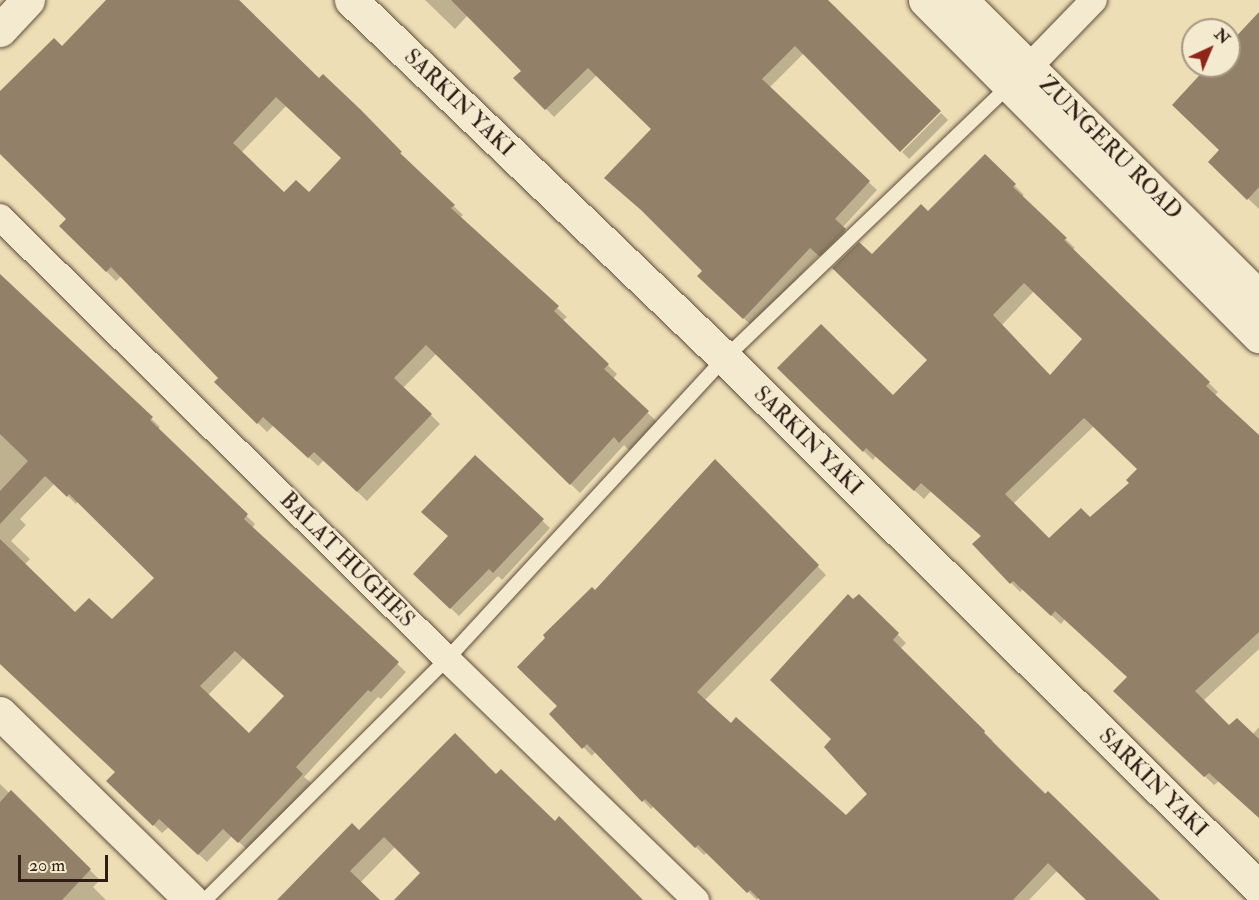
<!DOCTYPE html>
<style>
body{margin:0}
#map{position:relative;width:1259px;height:900px;overflow:hidden;background:#eedeb5;font-family:"IM FELL Double Pica",serif}
div>[style]{position:absolute}
[style*='--x']{left:calc(var(--x)*1px);top:calc(var(--y)*1px);width:calc(var(--w)*1px);rotate:calc(var(--a)*1deg)}
.shadow>*{inset:0;background:#0003;transform-origin:0 0}
.building>*{inset:0;background:#928168}
.roads{filter:drop-shadow(0 0 2px #5e4d3c) drop-shadow(0 0 2px #5e4d3c)}
.service>*{height:14px;margin:-7px;padding:0 7px;transform-origin:7px;border-radius:7px;background:#f4eacf}
.minor>*{height:26px;margin:-13px;padding:0 13px;transform-origin:13px;border-radius:13px;background:#f4eacf}
.tertiary>*{height:33px;margin:-16.5px;padding:0 16.5px;transform-origin:16.5px;border-radius:16.5px;background:#f4eacf}
.secondary>*{height:33px;margin:-16.5px;padding:0 16.5px;transform-origin:16.5px;border-radius:16.5px;background:#f4eacf}
span{translate:-50% -50%;white-space:nowrap;text-align:center;line-height:1.15;-webkit-text-stroke:5px #f4eacf;paint-order:stroke}
.street-label{font-size:22px;color:#2e1d14}
.north{position:absolute;left:1181px;top:18px;width:60px;height:60px;box-sizing:border-box;background:#f4eacf;border:2px solid #a59884;border-radius:50%;rotate:44deg;font-size:16px;font-weight:700;line-height:24px;text-align:center;color:#2e1d14}
.north::after{content:'';display:block;margin:auto;width:21px;height:27px;background:#8f2418;clip-path:polygon(50% 0,100% 100%,50% 72%,0 100%)}
.scale{position:absolute;left:18px;top:855px;width:90px;height:27px;box-sizing:border-box;border:3px solid #2e1d14;border-top:0;padding-left:8px;font-size:18px;line-height:21px;white-space:nowrap;color:#2e1d14;-webkit-text-stroke:4px #f4eacf;paint-order:stroke}
</style>
<div id="map">
<div class="shadow">
<i style="clip-path:polygon(evenodd,108px 0,239px 0,319px 80px,360px 111px,408px 163px,463px 215px,460px 218px,567px 317px,562px 321px,617px 374px,613px 379px,657px 422px,630px 451px,624px 445px,580px 493px,436px 354px,403px 388px,440px 424px,367px 501px,324px 460px,318px 466px,274px 425px,267px 432px,216px 382px,220px 378px,121px 276px,116px 281px,61px 226px,68px 219px,0 152px,0 99px,62px 48px,108px 0,287px 105px,343px 158px,309px 194px,284px 195px,241px 153px,287px 105px)"></i>
<i style="clip-path:polygon(425px 0,825px 0,804px 53px,769px 88px,877px 190px,842px 228px,853px 239px,828px 263px,819px 255px,752px 326px,699px 276px,704px 271px,653px 129px,597px 75px,554px 117px,516px 78px,523px 71px,468px 15px,455px 29px)"></i>
<i style="clip-path:polygon(1259px 14px,1259px 209px,1221px 173px,1221px 151px,1210px 66px,1229px 66px,1229px 46px)"></i>
<i style="left:941px;top:113px;width:10px;height:55px;rotate:45deg"></i>
<i style="clip-path:polygon(evenodd,985px 156px,1024px 195px,1021px 197px,1075px 248px,1072px 250px,1218px 392px,1215px 395px,1259px 437px,1259px 649px,1203px 701px,1229px 727px,1252px 735px,1259px 727px,1259px 817px,1219px 781px,1214px 785px,1115px 691px,1129px 677px,1065px 619px,1061px 624px,1023px 589px,1020px 592px,974px 544px,982px 536px,931px 491px,924px 499px,876px 456px,873px 460px,779px 368px,893px 397px,929px 360px,928px 213px,985px 156px,1034px 291px,1084px 340px,1050px 377px,1001px 326px,1034px 291px,985px 156px,1094px 426px,1139px 469px,1131px 483px,1090px 519px,1049px 540px,1013px 504px,1094px 426px)"></i>
<i style="clip-path:polygon(evenodd,0 275px,160px 427px,158px 429px,255px 524px,252px 528px,406px 672px,381px 699px,378px 697px,304px 777px,311px 783px,248px 850px,232px 836px,207px 862px,169px 827px,162px 833px,108px 781px,116px 772px,0 663px,0 275px,55px 483px,76px 504px,78px 501px,156px 578px,112px 621px,76px 614px,24px 565px,30px 559px,11px 541px,26px 525px,20px 519px,55px 483px,0 275px,244px 658px,286px 696px,250px 735px,208px 695px,244px 658px)"></i>
<i style="clip-path:polygon(475px 457px,550px 528px,502px 580px,498px 576px,459px 616px,415px 574px,450px 537px)"></i>
<i style="clip-path:polygon(715px 461px,826px 575px,704px 701px,731px 725px,846px 817px,869px 794px,833px 739px,853px 601px,859px 596px,906px 643px,900px 649px,993px 741px,991px 742px,1159px 900px,1088px 900px,1058px 870px,1029px 900px,762px 900px,759px 897px,757px 900px,707px 852px,704px 855px,654px 806px,651px 809px,596px 751px,592px 756px,551px 714px,559px 707px,595px 592px)"></i>
<i style="clip-path:polygon(497px 776px,555px 823px,641px 900px,396px 900px,422px 873px,395px 847px,360px 883px,378px 900px,279px 900px,359px 832px)"></i>
<i style="clip-path:polygon(0 784px,100px 880px,93px 887px,106px 900px,0 900px)"></i>
</div>
<div class="building">
<i style="clip-path:polygon(evenodd,106px 0,239px 0,319px 78px,323px 74px,361px 110px,402px 152px,400px 153px,455px 205px,451px 208px,559px 306px,554px 311px,609px 364px,604px 369px,649px 411px,619px 443px,614px 437px,570px 485px,426px 345px,394px 378px,432px 414px,357px 492px,314px 452px,308px 458px,263px 417px,257px 424px,214px 382px,218px 378px,111px 267px,106px 272px,59px 226px,66px 219px,0 154px,0 91px,54px 38px,62px 46px,106px 0,276px 97px,341px 158px,309px 192px,296px 180px,284px 192px,233px 143px,276px 97px)"></i>
<i style="clip-path:polygon(451px 0,828px 0,941px 111px,900px 152px,795px 46px,762px 79px,870px 181px,835px 219px,846px 229px,819px 256px,810px 248px,743px 319px,697px 276px,702px 271px,641px 210px,604px 178px,651px 129px,588px 68px,545px 110px,513px 78px,521px 71px)"></i>
<i style="clip-path:polygon(1259px 12px,1259px 187px,1247px 200px,1208px 162px,1219px 150px,1172px 105px,1208px 66px,1229px 66px,1229px 44px)"></i>
<i style="clip-path:polygon(evenodd,985px 154px,1016px 184px,1013px 187px,1067px 238px,1064px 240px,1210px 382px,1206px 386px,1259px 435px,1259px 632px,1195px 691px,1229px 725px,1237px 718px,1259px 739px,1259px 818px,1209px 773px,1204px 777px,1113px 691px,1127px 677px,1055px 611px,1051px 616px,1013px 581px,1010px 584px,972px 544px,981px 536px,921px 483px,914px 491px,866px 448px,863px 452px,777px 368px,821px 324px,893px 395px,927px 360px,832px 268px,859px 242px,872px 254px,921px 204px,928px 211px,985px 154px,1024px 283px,1082px 339px,1050px 375px,993px 315px,1024px 283px,985px 154px,1084px 418px,1137px 469px,1126px 480px,1129px 483px,1090px 517px,1081px 508px,1049px 538px,1005px 494px,1084px 418px)"></i>
<i style="clip-path:polygon(evenodd,0 274px,153px 417px,150px 420px,248px 514px,244px 519px,399px 662px,371px 692px,368px 690px,296px 767px,303px 774px,238px 843px,223px 829px,198px 855px,159px 819px,153px 826px,106px 781px,115px 772px,0 664px,0 539px,75px 612px,89px 598px,112px 619px,154px 578px,69px 494px,67px 497px,45px 476px,0 524px,0 491px,28px 461px,0 434px,0 274px,235px 651px,284px 696px,249px 733px,200px 686px,235px 651px)"></i>
<i style="clip-path:polygon(475px 455px,544px 519px,493px 573px,489px 569px,450px 609px,413px 574px,448px 536px,421px 512px)"></i>
<i style="clip-path:polygon(715px 459px,819px 565px,697px 692px,731px 723px,736px 717px,846px 815px,867px 794px,824px 747px,831px 739px,770px 680px,848px 594px,853px 599px,859px 594px,899px 633px,893px 640px,985px 731px,984px 733px,1045px 794px,1048px 791px,1160px 900px,1086px 900px,1048px 863px,1013px 900px,760px 900px,750px 890px,747px 893px,698px 845px,695px 848px,645px 799px,642px 802px,587px 744px,582px 749px,549px 714px,557px 706px,517px 667px,545px 638px,543px 635px,592px 587px,595px 590px)"></i>
<i style="clip-path:polygon(455px 733px,496px 774px,501px 769px,555px 821px,559px 816px,643px 900px,394px 900px,420px 873px,384px 837px,350px 871px,380px 900px,277px 900px,352px 823px,359px 830px)"></i>
<i style="clip-path:polygon(11px 790px,91px 869px,62px 900px,0 900px,0 802px)"></i>
</div>
<div class="roads">
<div class="service">
<i style="--x:205;--y:900;--w:342;--a:-44.9"></i>
<i style="--x:447;--y:659;--w:410;--a:-47.3"></i>
<i style="--x:725;--y:358;--w:395;--a:-43.8"></i>
</div>
<div class="minor">
<i style="--x:1029;--y:67;--w:93;--a:-45.9"></i>
<i style="--x:0;--y:217;--w:629;--a:44.68"></i>
<i style="--x:447;--y:659;--w:347;--a:44.1"></i>
</div>
<div class="tertiary">
<i style="--x:351;--y:0;--w:518;--a:43.75"></i>
<i style="--x:725;--y:358;--w:752;--a:44.78"></i>
<i style="--x:925;--y:0;--w:474;--a:45.2"></i>
<i style="--x:961;--y:0;--w:421;--a:44.9"></i>
<i style="--x:0;--y:713;--w:267;--a:44.4"></i>
</div>
<div class="secondary">
<i style="--x:0;--y:30;--w:41;--a:-47"></i>
</div>
</div>
<div class="street-label">
<span style="left:459px;top:103px;rotate:44deg">SARKIN YAKI</span>
<span style="left:1110px;top:148px;rotate:45deg">ZUNGERU ROAD</span>
<span style="left:808px;top:441px;rotate:45deg">SARKIN YAKI</span>
<span style="left:347px;top:560px;rotate:45deg">BALAT HUGHES</span>
<span style="left:1153px;top:783px;rotate:45deg">SARKIN YAKI</span>
</div>
<div class="north">N</div>
<div class="scale">20 m</div>
</div>
